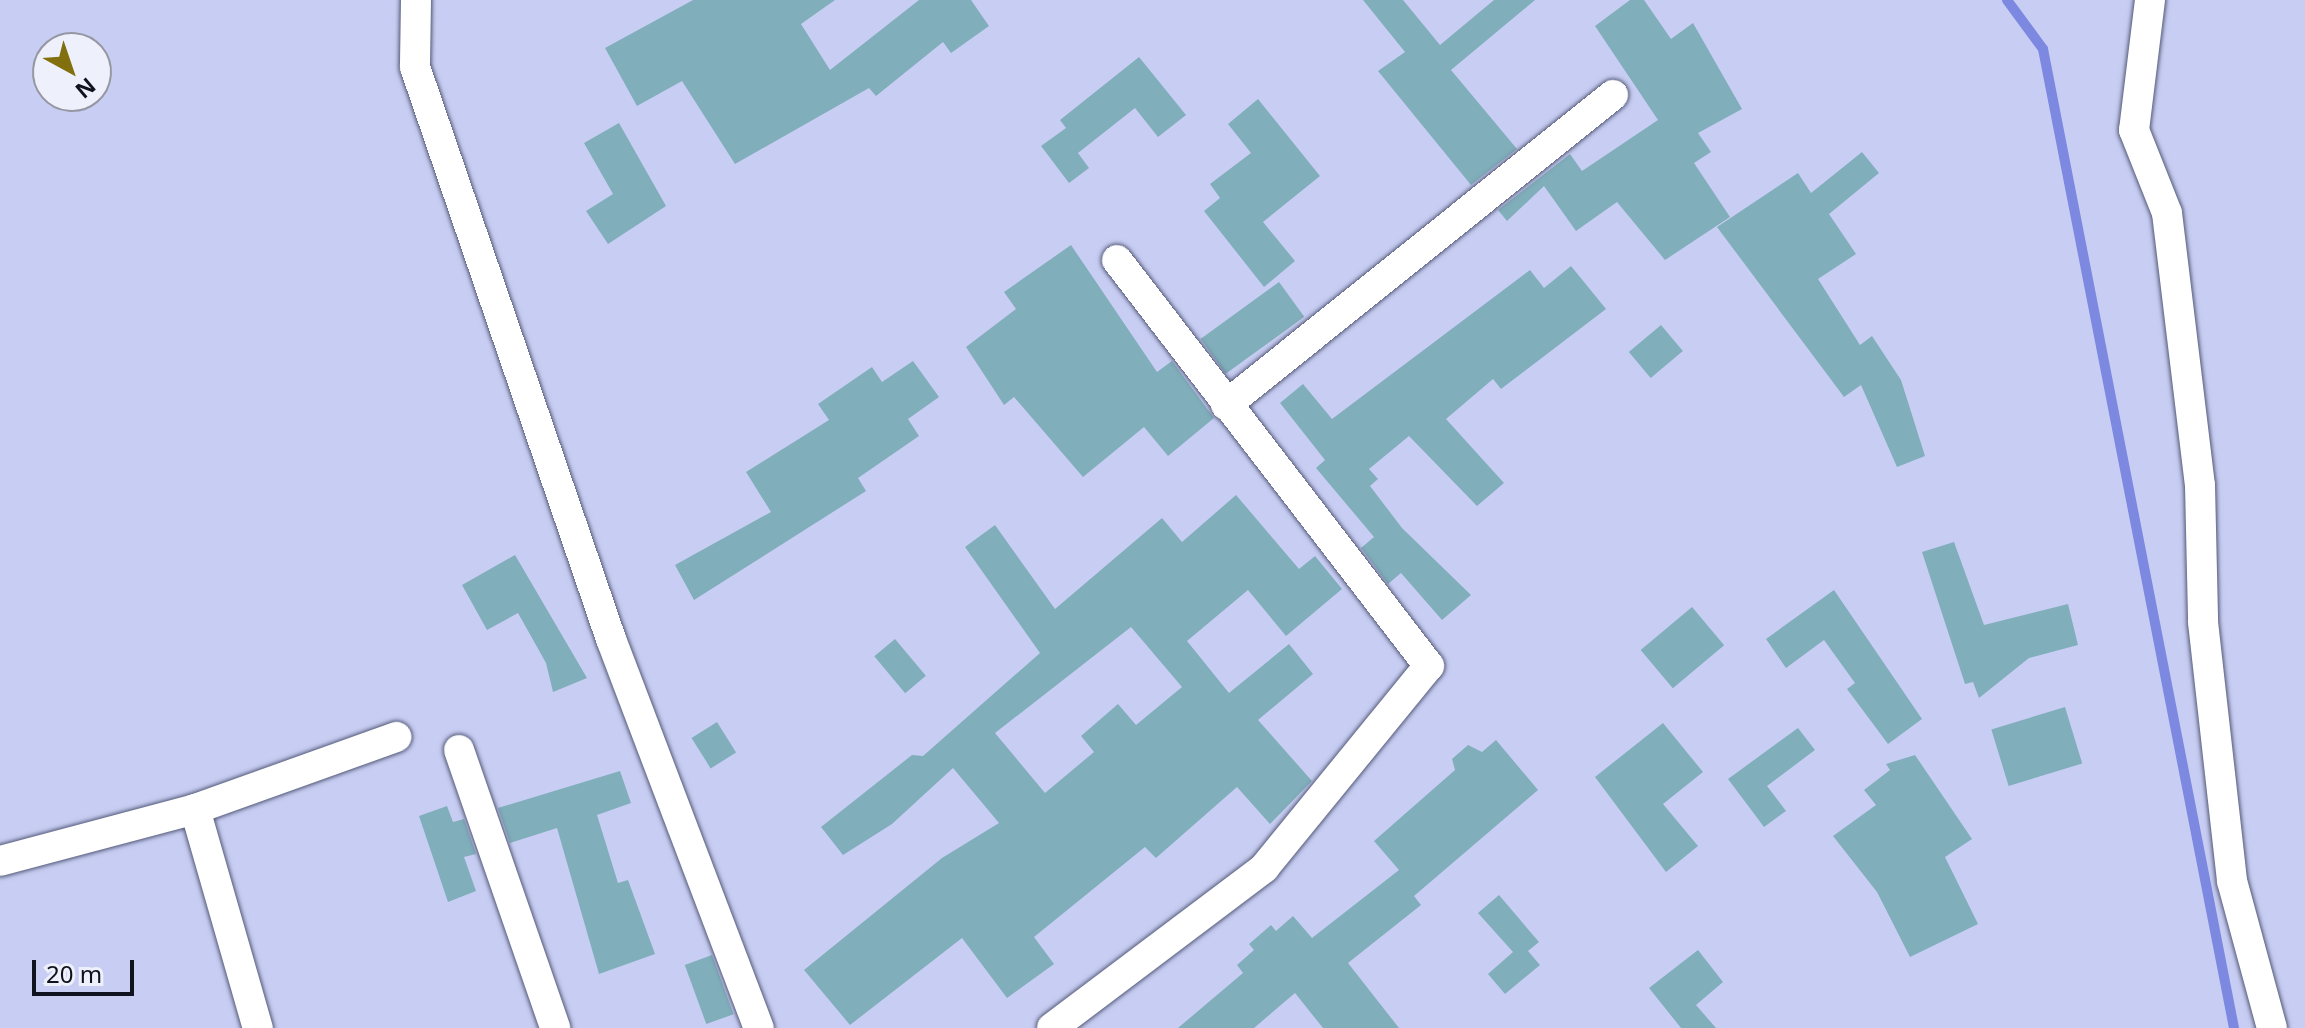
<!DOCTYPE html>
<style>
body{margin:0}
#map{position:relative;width:2305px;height:1028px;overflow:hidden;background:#c8cef3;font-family:"Noto Sans",sans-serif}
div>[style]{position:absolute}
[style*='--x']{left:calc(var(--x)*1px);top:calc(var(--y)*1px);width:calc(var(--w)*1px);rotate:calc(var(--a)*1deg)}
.stream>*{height:10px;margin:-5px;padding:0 5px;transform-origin:5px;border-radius:5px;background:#7d88e0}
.building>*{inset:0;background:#81aebb;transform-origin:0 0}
.roads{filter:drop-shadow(0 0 2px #545a79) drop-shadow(0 0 2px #545a79)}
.minor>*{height:30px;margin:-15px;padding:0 15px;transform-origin:15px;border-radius:15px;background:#fff}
span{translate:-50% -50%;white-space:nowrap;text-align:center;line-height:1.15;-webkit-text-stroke:6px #eef1fc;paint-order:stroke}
.north{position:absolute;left:32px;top:32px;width:80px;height:80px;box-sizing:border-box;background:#eef1fc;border:2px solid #9598a3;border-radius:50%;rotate:140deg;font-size:22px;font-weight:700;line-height:32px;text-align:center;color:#10121e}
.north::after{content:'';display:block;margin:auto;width:28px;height:36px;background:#82700f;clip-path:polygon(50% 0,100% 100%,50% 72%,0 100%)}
.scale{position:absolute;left:32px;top:960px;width:102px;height:36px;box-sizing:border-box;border:4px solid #10121e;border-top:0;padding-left:10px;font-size:24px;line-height:28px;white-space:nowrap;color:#10121e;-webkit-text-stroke:6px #eef1fc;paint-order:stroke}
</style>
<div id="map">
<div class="stream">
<i style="--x:2007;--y:0;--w:61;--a:53.7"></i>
<i style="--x:2043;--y:49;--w:997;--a:78.96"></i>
</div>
<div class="building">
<i style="clip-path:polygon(693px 0,835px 0,801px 24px,830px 70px,919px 0,971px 0,989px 26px,951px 53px,943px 42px,876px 96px,869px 88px,735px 164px,682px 81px,637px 106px,605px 48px)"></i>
<i style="clip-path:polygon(1363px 0,1403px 0,1440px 45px,1494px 0,1535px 0,1451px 70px,1517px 149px,1471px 185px,1378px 71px,1405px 52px)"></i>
<i style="clip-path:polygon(1630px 0,1644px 0,1671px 39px,1693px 23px,1742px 109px,1698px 133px,1711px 152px,1694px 163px,1730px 217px,1665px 260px,1617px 202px,1576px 231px,1544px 186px,1507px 221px,1498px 210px,1570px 154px,1582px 171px,1658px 120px,1595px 26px)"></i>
<i style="clip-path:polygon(1139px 57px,1186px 115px,1158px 137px,1135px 108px,1078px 153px,1089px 168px,1069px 183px,1041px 146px,1066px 128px,1060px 120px)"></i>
<i style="clip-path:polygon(1258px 99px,1320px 176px,1263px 222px,1295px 261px,1264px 287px,1204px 211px,1220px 198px,1210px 184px,1251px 153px,1228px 124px)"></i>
<i style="clip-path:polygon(619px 123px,666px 206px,608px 244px,586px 211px,613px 194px,584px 143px)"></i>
<i style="clip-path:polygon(1862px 152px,1879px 173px,1829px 214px,1856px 254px,1818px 279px,1860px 345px,1872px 336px,1901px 380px,1925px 456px,1897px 467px,1861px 385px,1844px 397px,1717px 227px,1798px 173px,1811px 193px)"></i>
<i style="clip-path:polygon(1071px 245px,1157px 372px,1172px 361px,1214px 418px,1168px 456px,1144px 427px,1083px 477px,1014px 397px,1004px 405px,966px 347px,1016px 309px,1004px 292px)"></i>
<i style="clip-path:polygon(1571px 266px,1606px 309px,1501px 389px,1493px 379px,1446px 419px,1504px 483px,1477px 506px,1409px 436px,1369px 469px,1378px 479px,1370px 486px,1402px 528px,1471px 595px,1442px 620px,1401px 573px,1388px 584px,1361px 548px,1374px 537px,1316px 468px,1325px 460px,1280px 403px,1303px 384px,1332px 419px,1530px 270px,1544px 288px)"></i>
<i style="left:1279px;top:282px;width:43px;height:97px;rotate:54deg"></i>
<i style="left:1661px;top:325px;width:34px;height:42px;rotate:50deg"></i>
<i style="clip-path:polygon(913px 361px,939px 397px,908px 419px,919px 436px,858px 478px,866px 491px,694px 600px,675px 565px,771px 512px,746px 472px,829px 420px,818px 404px,872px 367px,882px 382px)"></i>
<i style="clip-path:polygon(evenodd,1236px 495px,1299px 569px,1315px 556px,1342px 589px,1286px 636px,1248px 590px,1187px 641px,1229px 693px,1289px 644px,1313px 674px,1258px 720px,1312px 781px,1270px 824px,1237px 787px,1156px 858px,1145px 847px,1034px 937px,1054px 964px,1007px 998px,962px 938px,850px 1025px,804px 970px,942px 858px,999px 823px,953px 768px,892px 824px,843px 855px,821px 827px,912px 755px,923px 756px,1040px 653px,965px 547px,995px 525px,1055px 609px,1162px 518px,1182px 542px,1236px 495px,1131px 627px,1182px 687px,1136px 725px,1118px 704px,1081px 736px,1094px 752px,1045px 793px,995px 733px,1131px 627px)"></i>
<i style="clip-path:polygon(1954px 542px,1984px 625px,2068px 604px,2078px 645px,2029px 658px,1979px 698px,1973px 682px,1965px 684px,1922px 552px)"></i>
<i style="clip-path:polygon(515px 555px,587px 678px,553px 692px,546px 663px,518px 613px,487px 630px,462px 585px)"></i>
<i style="clip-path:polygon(1834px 590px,1922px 719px,1888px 744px,1847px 689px,1855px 683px,1824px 640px,1786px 668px,1766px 639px)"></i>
<i style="left:1692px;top:607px;width:50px;height:67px;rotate:50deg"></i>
<i style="left:895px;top:639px;width:48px;height:27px;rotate:50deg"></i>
<i style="left:2065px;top:707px;width:59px;height:77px;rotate:73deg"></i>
<i style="left:717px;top:722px;width:36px;height:30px;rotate:58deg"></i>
<i style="clip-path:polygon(1663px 723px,1703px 772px,1663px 804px,1698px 846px,1666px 872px,1595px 777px)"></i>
<i style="clip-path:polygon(1798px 728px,1815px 750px,1767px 786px,1786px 811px,1764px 827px,1728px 779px)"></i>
<i style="clip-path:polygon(1496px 740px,1538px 790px,1414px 896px,1421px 905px,1348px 963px,1399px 1028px,1323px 1028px,1295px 993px,1254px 1028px,1178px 1028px,1243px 973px,1237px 965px,1254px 950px,1249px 944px,1271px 925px,1276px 931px,1293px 916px,1312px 938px,1399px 870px,1374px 841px,1455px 770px,1452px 759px,1468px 745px,1482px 752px)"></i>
<i style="clip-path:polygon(1915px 755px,1972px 839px,1945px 857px,1978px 924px,1910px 957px,1877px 892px,1833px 836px,1876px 805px,1864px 790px,1890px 770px,1886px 764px)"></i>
<i style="clip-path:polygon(620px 771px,631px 803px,597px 815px,618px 883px,628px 880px,655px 954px,599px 974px,557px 828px,510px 843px,498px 808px)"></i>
<i style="clip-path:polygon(447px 806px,453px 822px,464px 819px,476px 854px,464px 857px,476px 891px,448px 902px,419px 816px)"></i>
<i style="clip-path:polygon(1499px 895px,1539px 942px,1528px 951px,1540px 965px,1505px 994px,1488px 974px,1513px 952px,1478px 913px)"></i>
<i style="clip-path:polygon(1698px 950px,1723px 982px,1696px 1005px,1716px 1028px,1681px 1028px,1649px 988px)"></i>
<i style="left:712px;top:955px;width:63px;height:29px;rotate:70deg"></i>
</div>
<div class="roads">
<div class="minor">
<i style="--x:416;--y:0;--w:67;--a:90.9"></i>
<i style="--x:415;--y:67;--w:605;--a:71.09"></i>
<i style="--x:611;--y:639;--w:416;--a:69.2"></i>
<i style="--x:2150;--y:0;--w:131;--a:97"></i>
<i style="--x:2134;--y:130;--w:89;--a:68.3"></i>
<i style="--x:2167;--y:213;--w:274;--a:83.1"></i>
<i style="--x:2200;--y:485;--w:137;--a:88.7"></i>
<i style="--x:2203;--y:622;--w:261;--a:83.6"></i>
<i style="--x:2232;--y:881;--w:152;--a:74.8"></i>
<i style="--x:1226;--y:405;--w:496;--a:-38.7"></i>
<i style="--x:459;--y:750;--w:294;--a:70.9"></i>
<i style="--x:195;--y:809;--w:228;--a:74"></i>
<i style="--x:0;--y:861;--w:202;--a:-14.9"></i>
<i style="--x:195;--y:809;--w:214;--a:-19.7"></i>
<i style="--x:1052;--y:1028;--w:266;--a:-37"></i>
<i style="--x:1264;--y:868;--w:261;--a:-50.8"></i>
<i style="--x:1429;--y:666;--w:512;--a:-127.54"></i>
</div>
</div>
<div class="north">N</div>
<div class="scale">20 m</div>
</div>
